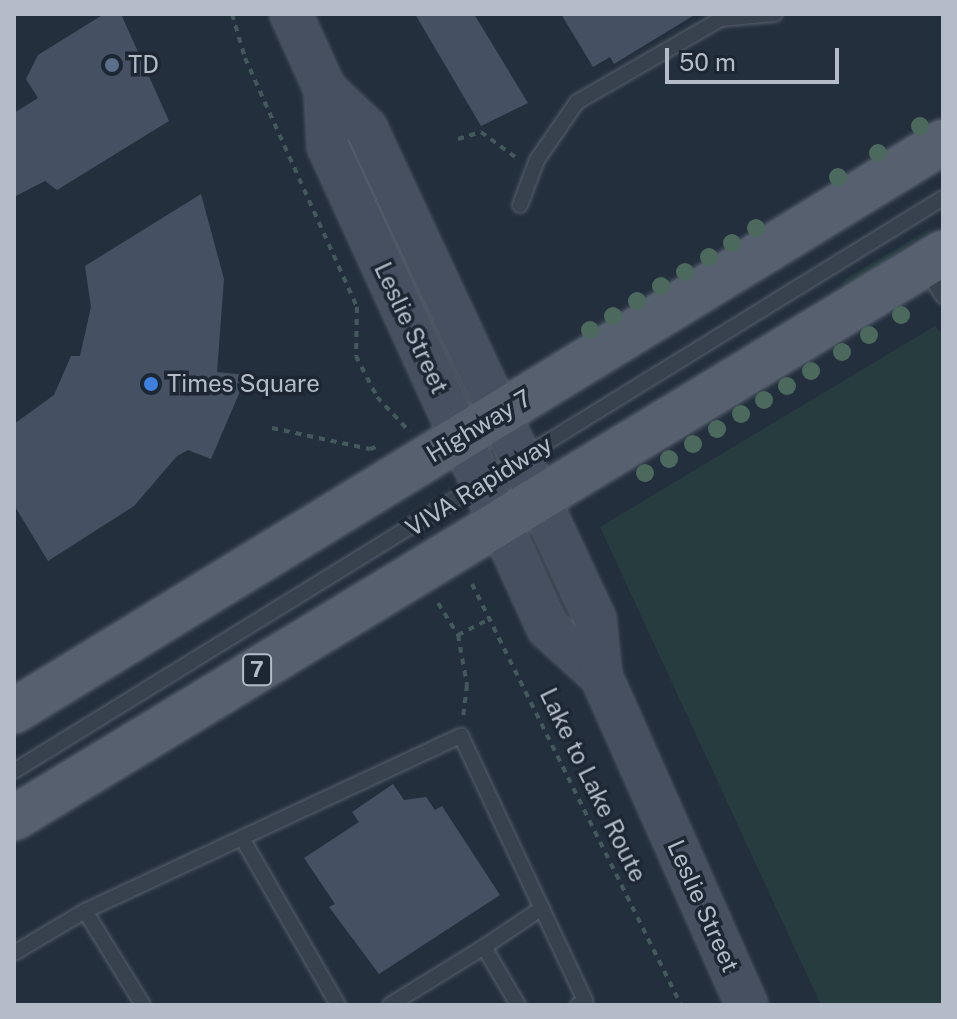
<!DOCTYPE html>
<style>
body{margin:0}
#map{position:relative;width:957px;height:1019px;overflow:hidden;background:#242f3e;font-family:"Public Sans",sans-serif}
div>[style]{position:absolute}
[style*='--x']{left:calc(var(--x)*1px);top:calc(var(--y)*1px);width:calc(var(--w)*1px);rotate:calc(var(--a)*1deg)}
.green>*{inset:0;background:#263c3f}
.building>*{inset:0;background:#455162}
.path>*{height:4px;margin-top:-2px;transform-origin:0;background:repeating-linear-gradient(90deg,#44595c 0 6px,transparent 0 12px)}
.roads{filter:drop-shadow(0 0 2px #565f6c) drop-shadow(0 0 2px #565f6c)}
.lane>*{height:14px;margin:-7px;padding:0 7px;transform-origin:7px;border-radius:7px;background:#38414e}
.secondary>*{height:40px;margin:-20px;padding:0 20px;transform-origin:20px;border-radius:20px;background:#465061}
.primary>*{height:44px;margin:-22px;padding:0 22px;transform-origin:22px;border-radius:22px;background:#56606e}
.trees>*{width:18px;height:18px;margin:-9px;border-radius:50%;background:#4b6a5d}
.dots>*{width:22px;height:22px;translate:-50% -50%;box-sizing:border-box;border:4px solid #1d2633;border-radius:50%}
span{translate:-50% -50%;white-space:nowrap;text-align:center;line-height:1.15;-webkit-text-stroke:7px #1d2633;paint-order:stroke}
.shield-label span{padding:2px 6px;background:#1d2633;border:2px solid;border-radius:6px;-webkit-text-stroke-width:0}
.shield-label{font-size:22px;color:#b4bcc9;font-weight:700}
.poi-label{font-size:24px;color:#b4bcc9}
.left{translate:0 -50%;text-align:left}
.street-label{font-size:24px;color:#b4bcc9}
.frame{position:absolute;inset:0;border:16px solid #b4bcc9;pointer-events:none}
.scale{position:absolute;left:665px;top:48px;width:174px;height:36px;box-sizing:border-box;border:4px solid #b4bcc9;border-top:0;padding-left:10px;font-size:24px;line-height:28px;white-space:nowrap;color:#b4bcc9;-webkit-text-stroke:6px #1d2633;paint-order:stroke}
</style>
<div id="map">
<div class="green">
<i style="clip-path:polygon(937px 225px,848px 287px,842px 284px,845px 279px)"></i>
<i style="clip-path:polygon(935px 326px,943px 336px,943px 1005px,821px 1005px,600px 527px)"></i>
</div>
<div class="building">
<i style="clip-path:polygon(104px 14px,121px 14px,169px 121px,57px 190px,45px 181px,14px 197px,14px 113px,38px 98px,26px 79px,38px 55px)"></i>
<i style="clip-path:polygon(415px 14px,474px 14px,528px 103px,481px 126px)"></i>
<i style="clip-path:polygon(561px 14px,696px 14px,614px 64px,610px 57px,593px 67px)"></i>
<i style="clip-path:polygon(201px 194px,224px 279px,217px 372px,247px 375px,211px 459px,188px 450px,177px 456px,134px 506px,48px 561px,14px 505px,14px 424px,54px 395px,71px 356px,80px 356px,91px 307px,85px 266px)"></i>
<i style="clip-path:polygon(393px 784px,404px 800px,426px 797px,435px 810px,442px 806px,500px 895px,379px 974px,329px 907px,335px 904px,304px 858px,359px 822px,352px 812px)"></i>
</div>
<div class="path">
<i style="--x:232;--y:14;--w:46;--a:73.5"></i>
<i style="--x:245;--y:58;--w:273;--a:65.8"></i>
<i style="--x:357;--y:307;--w:49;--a:91.2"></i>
<i style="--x:356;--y:356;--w:46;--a:62.9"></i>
<i style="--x:377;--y:397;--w:48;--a:46.7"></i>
<i style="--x:458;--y:139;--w:24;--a:-17"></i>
<i style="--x:481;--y:132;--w:46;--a:36.1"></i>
<i style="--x:272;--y:428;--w:100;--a:12.1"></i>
<i style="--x:370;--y:449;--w:9;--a:-18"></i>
<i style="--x:472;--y:584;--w:470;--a:63.6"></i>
<i style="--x:438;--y:603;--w:38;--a:58"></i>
<i style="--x:458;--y:635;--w:51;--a:79.8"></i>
<i style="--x:467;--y:685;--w:33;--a:97"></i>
<i style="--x:458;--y:635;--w:37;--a:-27"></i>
</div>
<div class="roads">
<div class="lane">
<i style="--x:520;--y:205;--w:48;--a:-69.3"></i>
<i style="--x:537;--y:160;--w:70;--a:-55.4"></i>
<i style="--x:577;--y:102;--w:166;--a:-30"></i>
<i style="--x:721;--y:19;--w:54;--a:-5.3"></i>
<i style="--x:926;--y:269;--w:32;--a:58"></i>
<i style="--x:14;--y:771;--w:1091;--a:-31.67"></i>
<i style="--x:242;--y:838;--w:193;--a:60.1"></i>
<i style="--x:85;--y:911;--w:110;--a:58.3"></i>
<i style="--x:484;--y:947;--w:70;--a:-33.9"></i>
<i style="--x:14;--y:953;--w:82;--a:-30.6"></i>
<i style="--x:85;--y:911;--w:415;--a:-25"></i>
<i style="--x:461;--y:736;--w:293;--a:64.9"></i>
<i style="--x:585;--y:1001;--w:8;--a:150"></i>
<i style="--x:390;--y:1005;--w:110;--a:-31.7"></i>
<i style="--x:484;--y:947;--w:67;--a:59.6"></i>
</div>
<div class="secondary">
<i style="--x:291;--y:14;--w:82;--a:65.6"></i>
<i style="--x:325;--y:89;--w:57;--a:87"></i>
<i style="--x:328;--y:146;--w:530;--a:65.47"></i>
<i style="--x:548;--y:628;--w:72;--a:42.2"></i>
<i style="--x:325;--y:89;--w:57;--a:43.6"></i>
<i style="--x:366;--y:128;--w:542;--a:65"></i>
<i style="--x:595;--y:619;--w:57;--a:84"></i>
<i style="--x:601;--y:676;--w:360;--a:66.1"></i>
</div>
<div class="primary">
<i style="--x:14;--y:711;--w:1089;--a:-31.49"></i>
<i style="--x:14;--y:818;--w:1087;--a:-31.31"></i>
</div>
</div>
<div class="trees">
<i style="left:920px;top:126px"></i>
<i style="left:878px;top:153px"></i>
<i style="left:838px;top:177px"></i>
<i style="left:756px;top:228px"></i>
<i style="left:732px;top:243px"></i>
<i style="left:709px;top:257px"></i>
<i style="left:685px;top:272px"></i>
<i style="left:661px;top:286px"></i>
<i style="left:637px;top:301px"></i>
<i style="left:901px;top:315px"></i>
<i style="left:613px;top:316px"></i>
<i style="left:590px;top:330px"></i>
<i style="left:869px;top:335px"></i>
<i style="left:842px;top:352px"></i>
<i style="left:811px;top:371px"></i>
<i style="left:787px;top:386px"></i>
<i style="left:764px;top:400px"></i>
<i style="left:741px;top:414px"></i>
<i style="left:717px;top:429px"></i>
<i style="left:693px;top:444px"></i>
<i style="left:669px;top:459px"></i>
<i style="left:645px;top:473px"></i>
</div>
<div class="dots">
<i style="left:112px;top:65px;background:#5c6f8a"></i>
<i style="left:151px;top:384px;background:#3f7fe0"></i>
</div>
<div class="shield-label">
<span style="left:257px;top:670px">7</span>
</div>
<div class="poi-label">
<span class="left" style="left:128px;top:65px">TD</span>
<span class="left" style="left:167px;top:384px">Times Square</span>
</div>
<div class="street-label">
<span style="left:411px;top:328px;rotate:65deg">Leslie Street</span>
<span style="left:479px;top:426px;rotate:-31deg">Highway 7</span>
<span style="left:479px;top:486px;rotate:-32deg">VIVA Rapidway</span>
<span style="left:593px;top:785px;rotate:64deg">Lake to Lake Route</span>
<span style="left:703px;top:906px;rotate:66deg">Leslie Street</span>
</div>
<div class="frame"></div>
<div class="scale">50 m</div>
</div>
